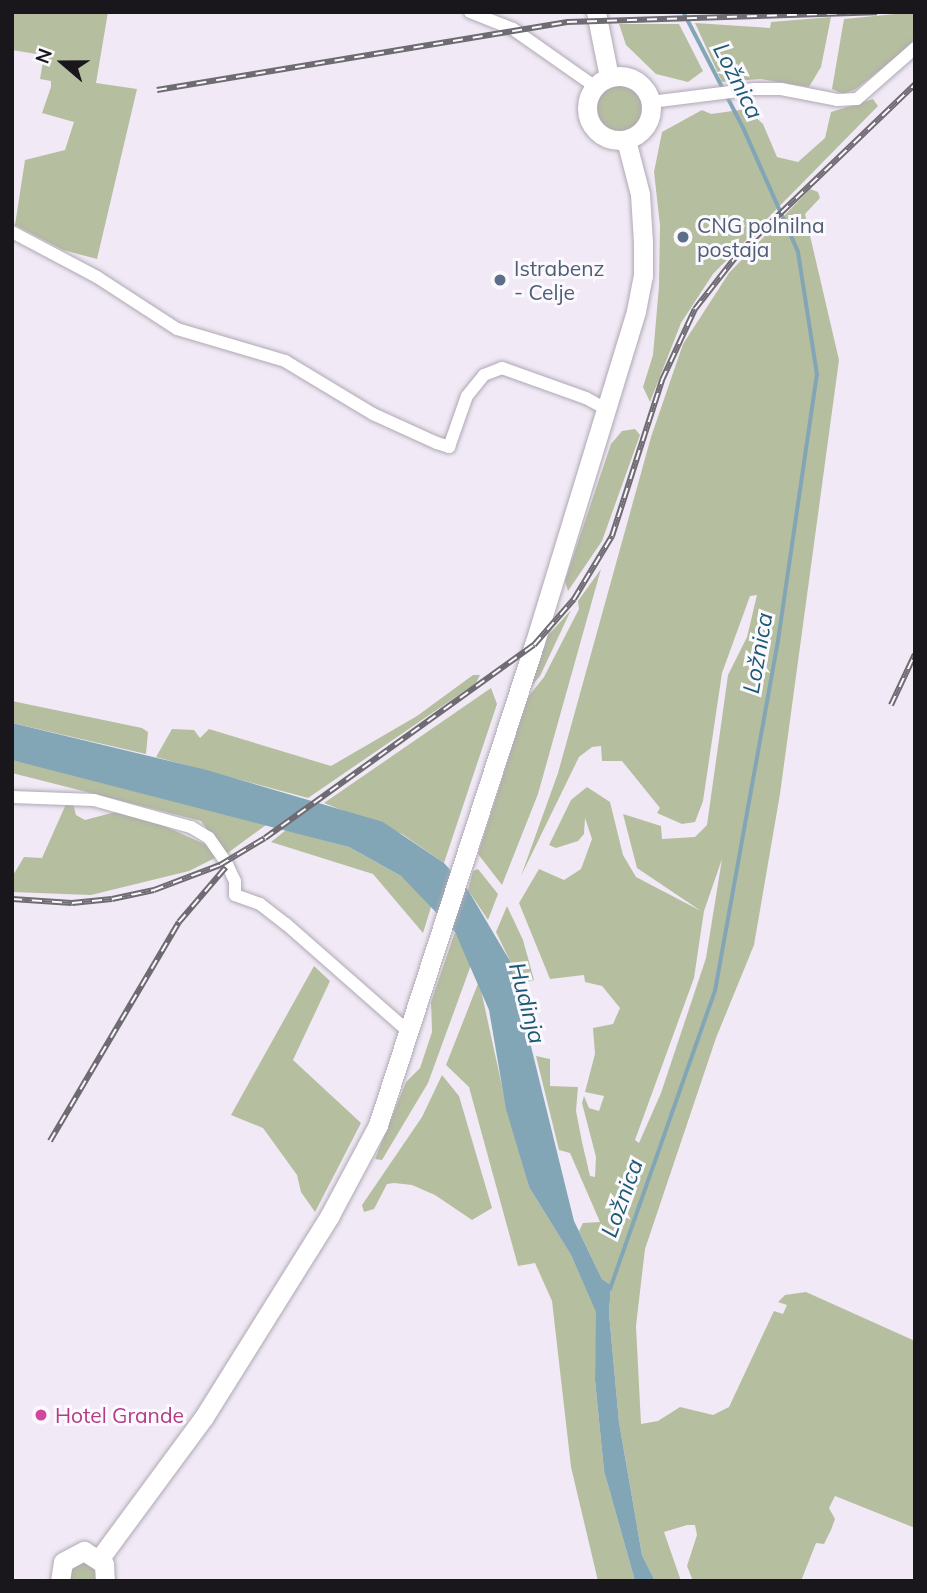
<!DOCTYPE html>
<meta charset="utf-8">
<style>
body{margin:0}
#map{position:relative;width:927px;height:1593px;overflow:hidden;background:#f1eaf6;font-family:Mulish,sans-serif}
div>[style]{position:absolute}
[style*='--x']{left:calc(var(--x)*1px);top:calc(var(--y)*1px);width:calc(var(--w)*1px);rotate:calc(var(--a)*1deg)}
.green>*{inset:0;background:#b6bea0}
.round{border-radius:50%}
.water>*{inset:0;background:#83a6b7}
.stream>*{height:3.5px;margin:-1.75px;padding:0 1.75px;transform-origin:1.75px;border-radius:1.75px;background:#83a6b7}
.roads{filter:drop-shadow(0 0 2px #afa8b3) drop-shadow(0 0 2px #afa8b3)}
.street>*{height:12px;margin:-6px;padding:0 6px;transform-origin:6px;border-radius:6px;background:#fff}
.secondary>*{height:19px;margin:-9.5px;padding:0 9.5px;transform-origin:9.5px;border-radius:9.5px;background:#fff}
.secondary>.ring{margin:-9.5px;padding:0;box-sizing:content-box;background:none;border:19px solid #fff;border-radius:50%}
.rail>*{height:6px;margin-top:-3px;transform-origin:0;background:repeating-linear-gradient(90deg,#fcf9fe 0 10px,#6f6b72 0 20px);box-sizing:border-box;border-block:2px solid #6f6b72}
.dots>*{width:19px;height:19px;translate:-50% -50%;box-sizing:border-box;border:4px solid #fcf9fe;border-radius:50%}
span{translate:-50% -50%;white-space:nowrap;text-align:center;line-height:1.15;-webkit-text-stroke:6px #fcf9fe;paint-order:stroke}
.service-label{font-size:21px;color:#4e5e75}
.left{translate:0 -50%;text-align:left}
.hotel-label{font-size:21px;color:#b23c85}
.water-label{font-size:23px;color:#1a5a74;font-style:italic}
.frame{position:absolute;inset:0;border:14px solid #19171b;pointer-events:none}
.north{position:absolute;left:28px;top:28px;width:70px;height:70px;-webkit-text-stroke:5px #fcf9fe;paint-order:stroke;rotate:290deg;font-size:19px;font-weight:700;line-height:28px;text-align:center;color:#19171b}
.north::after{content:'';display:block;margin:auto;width:24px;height:32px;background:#19171b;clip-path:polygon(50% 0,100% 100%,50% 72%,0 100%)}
</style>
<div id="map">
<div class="green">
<i style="clip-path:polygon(12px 12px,108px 12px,96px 83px,137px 89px,97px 259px,63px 250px,15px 225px,25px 160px,65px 150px,74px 122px,42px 113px,51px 87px,51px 81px,40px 79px,45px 50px,39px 47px,36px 54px,12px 50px)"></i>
<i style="clip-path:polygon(915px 12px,915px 39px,900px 54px,856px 89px,843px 94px,832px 89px,844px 19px)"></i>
<i style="clip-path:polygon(831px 17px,821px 67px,809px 87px,761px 79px,722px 82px,695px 23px,770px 28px,771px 22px)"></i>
<i style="clip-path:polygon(619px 24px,679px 24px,703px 71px,688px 82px,656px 74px,626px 45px)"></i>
<i class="round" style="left:594px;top:82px;width:50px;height:50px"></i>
<i style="clip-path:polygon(873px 99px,878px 106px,713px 274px,681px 323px,650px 402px,643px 387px,653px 355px,659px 286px,660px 225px,654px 172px,662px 132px,702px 110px,711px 114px,747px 109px,763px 124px,777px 157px,798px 162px,825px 138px,831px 112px)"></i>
<i style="clip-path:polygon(evenodd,810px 189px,818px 192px,820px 198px,805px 214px,839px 360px,780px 794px,754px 945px,716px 1038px,645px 1249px,636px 1326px,641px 1424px,658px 1421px,680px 1407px,713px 1415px,729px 1407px,774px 1311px,783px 1314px,787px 1305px,778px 1302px,785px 1295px,806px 1292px,915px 1341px,915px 1528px,835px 1496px,829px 1508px,835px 1519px,831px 1530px,824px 1544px,816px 1543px,801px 1581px,693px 1581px,687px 1566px,697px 1535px,695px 1525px,687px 1525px,664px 1532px,681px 1581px,655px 1581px,642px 1555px,619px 1422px,609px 1313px,611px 1285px,602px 1279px,579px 1231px,583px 1223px,600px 1222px,570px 1153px,559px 1150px,536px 1056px,550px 1059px,550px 1086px,578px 1087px,576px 1111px,582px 1142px,590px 1176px,595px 1177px,596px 1157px,582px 1103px,584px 1096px,589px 1108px,599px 1111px,604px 1096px,585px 1092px,595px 1054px,593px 1028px,613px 1024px,620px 1008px,602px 986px,585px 982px,584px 975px,550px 979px,519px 903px,539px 869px,564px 880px,581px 869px,592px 839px,585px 818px,584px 834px,578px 841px,556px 848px,549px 845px,571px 800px,587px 787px,610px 802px,623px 855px,636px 877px,701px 911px,637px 868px,623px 814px,661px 826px,662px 839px,695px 837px,707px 825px,728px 675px,747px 637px,757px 595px,750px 596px,722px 673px,703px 801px,695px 822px,682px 824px,657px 813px,660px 808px,622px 761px,602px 761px,601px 746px,592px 747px,579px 757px,521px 876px,558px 773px,651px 437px,683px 344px,729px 273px,810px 189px,722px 859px,706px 958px,661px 1093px,639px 1143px,635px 1140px,694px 978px,704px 911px,722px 859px)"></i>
<i style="clip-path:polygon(635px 429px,640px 435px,602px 541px,568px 591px,565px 581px,611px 444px,622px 431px)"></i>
<i style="clip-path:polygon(601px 569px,538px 794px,502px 885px,478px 854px,528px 697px,544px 677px,579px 609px,578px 601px)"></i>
<i style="clip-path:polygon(571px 610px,540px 676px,527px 691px,544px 640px)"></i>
<i style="clip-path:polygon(473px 675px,480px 675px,476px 683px,308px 798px,156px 757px,172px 729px,194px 730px,200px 738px,209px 729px,331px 766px,417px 716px)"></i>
<i style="clip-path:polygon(491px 688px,497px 704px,444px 863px,402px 834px,324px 803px)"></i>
<i style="clip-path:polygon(12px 701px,142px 728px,148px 732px,146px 754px,12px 723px)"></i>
<i style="clip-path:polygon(12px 760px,54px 768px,266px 825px,225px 855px,201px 821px,12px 773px)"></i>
<i style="clip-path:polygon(73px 803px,76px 815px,85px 820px,119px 811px,153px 821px,211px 847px,217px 857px,189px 871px,91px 895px,12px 892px,12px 877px,24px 857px,42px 858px,66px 804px)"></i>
<i style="clip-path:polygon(286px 830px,349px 847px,401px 876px,432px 904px,423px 933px,373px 874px,271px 842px)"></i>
<i style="clip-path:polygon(478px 869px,498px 894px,488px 920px,468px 890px,473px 871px)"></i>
<i style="clip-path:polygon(507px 906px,523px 940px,534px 980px,527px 982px,539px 1029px,529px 1032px,510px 961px,496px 932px)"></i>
<i style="clip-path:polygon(455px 932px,471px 965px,428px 1083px,382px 1160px,375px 1159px,406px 1082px,420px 1068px,432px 1032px,431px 1002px)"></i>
<i style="clip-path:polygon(314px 966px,330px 981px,293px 1060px,361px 1123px,315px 1212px,301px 1192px,297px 1175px,263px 1128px,231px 1115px)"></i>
<i style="clip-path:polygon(479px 981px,507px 1109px,529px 1187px,571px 1255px,597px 1313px,595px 1380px,604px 1471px,635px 1581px,598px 1581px,571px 1467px,552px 1301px,535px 1263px,518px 1266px,469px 1087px,446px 1065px)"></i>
<i style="clip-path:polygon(442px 1075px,459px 1096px,492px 1208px,472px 1220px,435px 1195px,412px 1185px,394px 1183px,387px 1184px,374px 1209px,364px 1212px,362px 1205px,422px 1117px)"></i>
<i style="clip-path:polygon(76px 1559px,93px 1561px,99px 1581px,67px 1581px,69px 1565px)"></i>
</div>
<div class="water">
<i style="clip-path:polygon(12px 723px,207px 770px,383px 822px,444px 863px,468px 890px,510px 961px,574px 1221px,602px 1279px,611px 1285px,609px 1313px,619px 1422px,642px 1555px,655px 1581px,635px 1581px,604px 1471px,595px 1380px,596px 1312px,571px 1255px,529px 1187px,506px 1109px,489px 1010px,455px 932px,401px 876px,349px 847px,12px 760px)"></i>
</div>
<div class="stream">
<i style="--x:610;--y:1289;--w:316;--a:-70.6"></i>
<i style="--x:715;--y:991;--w:356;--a:-79.8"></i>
<i style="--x:778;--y:641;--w:269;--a:-81.7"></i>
<i style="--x:817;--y:375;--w:124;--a:-98.8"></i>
<i style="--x:798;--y:252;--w:136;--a:-113.9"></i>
<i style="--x:743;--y:128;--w:131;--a:-117.3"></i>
</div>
<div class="roads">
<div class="street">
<i style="--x:470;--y:12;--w:46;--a:21.6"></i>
<i style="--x:513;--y:29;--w:99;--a:35.1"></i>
<i style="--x:651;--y:102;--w:104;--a:-7.2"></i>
<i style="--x:754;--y:89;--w:27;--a:0"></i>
<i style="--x:781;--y:89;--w:57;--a:11.1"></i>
<i style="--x:837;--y:100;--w:20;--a:-3"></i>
<i style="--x:857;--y:99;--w:77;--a:-41.3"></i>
<i style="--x:12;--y:232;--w:96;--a:27.9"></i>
<i style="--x:97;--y:277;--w:95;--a:33"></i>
<i style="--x:177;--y:329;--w:113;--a:16.5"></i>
<i style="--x:285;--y:361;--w:103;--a:31.1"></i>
<i style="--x:373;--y:414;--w:70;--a:24.4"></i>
<i style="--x:437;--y:443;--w:13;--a:18"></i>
<i style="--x:449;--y:447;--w:54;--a:-70.6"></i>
<i style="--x:467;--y:396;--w:27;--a:-51"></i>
<i style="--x:484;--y:375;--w:19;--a:-21"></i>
<i style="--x:502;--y:368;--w:89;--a:19.7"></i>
<i style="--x:586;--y:398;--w:25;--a:29"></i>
<i style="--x:12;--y:797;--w:82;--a:2.1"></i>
<i style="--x:94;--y:800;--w:101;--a:15.6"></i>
<i style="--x:191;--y:827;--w:21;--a:31"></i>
<i style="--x:209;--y:838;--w:29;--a:55"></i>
<i style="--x:226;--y:862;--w:21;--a:65"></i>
<i style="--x:235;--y:881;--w:14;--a:90"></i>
<i style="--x:235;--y:895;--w:27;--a:20"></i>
<i style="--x:260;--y:904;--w:33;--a:38"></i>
<i style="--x:286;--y:924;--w:162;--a:41.3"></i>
</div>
<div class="secondary">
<i style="--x:596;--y:12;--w:66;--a:78.7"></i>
<i class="ring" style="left:587px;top:76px;width:45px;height:45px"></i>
<i style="--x:100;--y:1558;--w:175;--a:-53.6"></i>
<i style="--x:204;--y:1417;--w:238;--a:-58"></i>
<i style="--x:330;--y:1215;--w:102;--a:-61.9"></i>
<i style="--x:378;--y:1125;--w:505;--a:-72"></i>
<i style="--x:534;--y:645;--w:349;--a:-73"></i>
<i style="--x:636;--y:311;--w:36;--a:-79"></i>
<i style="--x:643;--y:276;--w:34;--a:-90"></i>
<i style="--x:643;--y:242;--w:48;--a:-93.6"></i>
<i style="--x:640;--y:194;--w:56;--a:-104.5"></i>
<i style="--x:60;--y:1581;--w:19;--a:-81"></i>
<i style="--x:63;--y:1562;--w:24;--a:-28"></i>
<i style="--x:84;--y:1551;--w:24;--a:33"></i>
<i style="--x:104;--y:1564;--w:17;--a:87"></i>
</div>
</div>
<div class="rail">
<i style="--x:157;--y:90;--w:416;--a:-9.4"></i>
<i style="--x:567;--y:22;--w:310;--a:-1.8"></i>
<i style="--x:891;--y:705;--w:56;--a:-64.8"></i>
<i style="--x:12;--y:899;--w:60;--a:3.8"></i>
<i style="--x:72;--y:903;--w:40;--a:-5.7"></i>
<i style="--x:112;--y:899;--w:43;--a:-12.1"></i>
<i style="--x:154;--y:890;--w:71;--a:-20.7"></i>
<i style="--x:220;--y:865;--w:52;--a:-31"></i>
<i style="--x:265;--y:838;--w:331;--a:-35.7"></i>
<i style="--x:534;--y:645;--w:61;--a:-49"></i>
<i style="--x:574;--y:599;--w:74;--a:-58.9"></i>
<i style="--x:612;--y:536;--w:164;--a:-72.2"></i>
<i style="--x:662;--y:380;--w:78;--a:-65.1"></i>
<i style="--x:695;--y:309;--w:70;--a:-52"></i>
<i style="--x:738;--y:254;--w:245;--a:-43.8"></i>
<i style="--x:50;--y:1141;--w:254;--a:-59.5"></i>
<i style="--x:179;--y:922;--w:72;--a:-49.5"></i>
</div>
<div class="dots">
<i style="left:683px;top:237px;background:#5c6f8a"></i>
<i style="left:500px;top:280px;background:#5c6f8a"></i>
<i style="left:41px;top:1415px;background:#d1479c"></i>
</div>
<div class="service-label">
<span class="left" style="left:697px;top:237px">CNG polnilna<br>postaja</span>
<span class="left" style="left:514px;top:280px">Istrabenz<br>- Celje</span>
</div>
<div class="hotel-label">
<span class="left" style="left:55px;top:1415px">Hotel Grande</span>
</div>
<div class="water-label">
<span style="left:738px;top:81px;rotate:63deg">Ložnica</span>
<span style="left:758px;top:653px;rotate:-80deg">Ložnica</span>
<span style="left:527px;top:1003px;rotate:75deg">Hudinja</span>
<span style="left:622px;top:1198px;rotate:-70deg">Ložnica</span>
</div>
<div class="frame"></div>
<div class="north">N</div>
</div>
